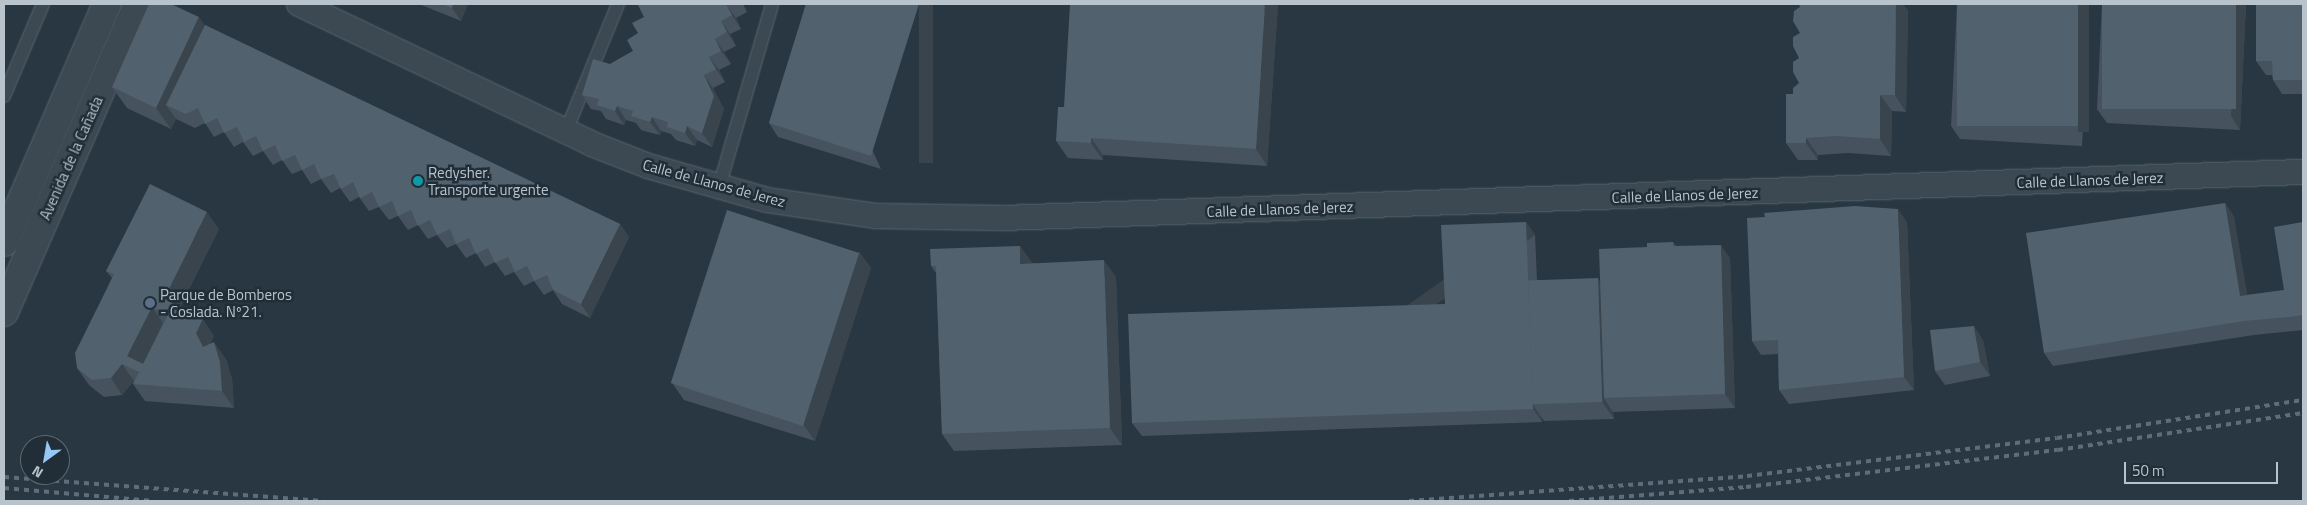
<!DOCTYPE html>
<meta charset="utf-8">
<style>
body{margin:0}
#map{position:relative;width:2307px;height:505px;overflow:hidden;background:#283742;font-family:"Titillium Web",sans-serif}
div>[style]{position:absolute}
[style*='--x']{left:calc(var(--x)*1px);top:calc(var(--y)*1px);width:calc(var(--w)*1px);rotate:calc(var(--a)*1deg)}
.roads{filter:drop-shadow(0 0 1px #5a6670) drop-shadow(0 0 1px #5a6670)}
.service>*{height:12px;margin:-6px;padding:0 6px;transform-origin:6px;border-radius:6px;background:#3c4852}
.minor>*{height:24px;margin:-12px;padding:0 12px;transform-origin:12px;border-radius:12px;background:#3c4852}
.tertiary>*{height:28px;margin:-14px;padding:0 14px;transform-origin:14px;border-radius:14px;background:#3c4852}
.rail>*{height:4px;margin-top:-2px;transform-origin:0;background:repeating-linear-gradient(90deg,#5e6d79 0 5px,transparent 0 10px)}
.wall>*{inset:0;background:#46535e}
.shaded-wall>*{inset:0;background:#39444c;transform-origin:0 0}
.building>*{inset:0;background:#51616d;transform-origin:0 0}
.dots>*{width:14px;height:14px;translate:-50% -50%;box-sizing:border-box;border:2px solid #212e38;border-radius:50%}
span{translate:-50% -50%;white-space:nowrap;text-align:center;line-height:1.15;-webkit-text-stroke:5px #212e38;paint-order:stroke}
.street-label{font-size:15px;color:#b9c3cc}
.poi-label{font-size:15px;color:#b9c3cc}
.left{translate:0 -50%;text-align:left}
.frame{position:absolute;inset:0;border:5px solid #b9c3cc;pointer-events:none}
.north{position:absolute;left:20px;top:435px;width:50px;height:50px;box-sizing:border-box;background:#212e38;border:1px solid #5e6a73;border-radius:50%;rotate:212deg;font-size:14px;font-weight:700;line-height:20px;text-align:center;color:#b9c3cc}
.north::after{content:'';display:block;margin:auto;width:18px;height:22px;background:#95c8f5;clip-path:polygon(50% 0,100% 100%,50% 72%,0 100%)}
.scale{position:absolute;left:2124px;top:462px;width:154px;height:22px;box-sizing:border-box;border:2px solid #b9c3cc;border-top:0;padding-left:6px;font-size:15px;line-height:18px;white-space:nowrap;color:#b9c3cc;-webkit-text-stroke:4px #212e38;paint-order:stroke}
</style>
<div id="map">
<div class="roads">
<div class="service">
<i style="--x:4;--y:96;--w:100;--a:-67"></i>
<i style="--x:566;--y:131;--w:137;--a:-67.7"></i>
<i style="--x:719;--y:187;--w:191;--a:-73.8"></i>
</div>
<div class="minor">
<i style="--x:299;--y:4;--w:325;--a:25.5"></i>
<i style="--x:592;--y:144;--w:60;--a:21.4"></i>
<i style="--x:648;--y:166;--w:124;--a:15.9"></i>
<i style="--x:767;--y:200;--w:109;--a:8.4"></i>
<i style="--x:875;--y:216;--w:128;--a:0.9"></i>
<i style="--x:1003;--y:218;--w:1301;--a:-2.03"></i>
</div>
<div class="tertiary">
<i style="--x:4;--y:242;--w:259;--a:-66.6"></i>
<i style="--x:4;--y:312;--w:336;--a:-66.5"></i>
</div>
</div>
<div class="rail">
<i style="--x:4;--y:477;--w:320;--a:4.3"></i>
<i style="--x:4;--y:488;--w:150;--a:5"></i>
<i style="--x:1409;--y:501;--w:339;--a:-4.2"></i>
<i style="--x:1747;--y:476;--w:312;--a:-7"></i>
<i style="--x:2057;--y:438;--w:249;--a:-8.8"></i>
<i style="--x:1569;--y:501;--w:178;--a:-4.5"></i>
<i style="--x:1746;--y:487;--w:314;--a:-6.8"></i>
<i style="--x:2058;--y:450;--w:248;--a:-8.6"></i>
</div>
<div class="wall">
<i style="clip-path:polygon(419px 4px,468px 4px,461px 21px)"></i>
<i style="clip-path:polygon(641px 4px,743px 4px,747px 12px,736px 18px,741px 29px,730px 34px,736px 46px,724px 52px,731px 64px,719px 70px,725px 82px,713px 88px,724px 109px,712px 147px,697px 140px,695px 146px,679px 141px,676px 140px,671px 134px,661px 131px,660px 135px,644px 131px,641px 130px,636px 123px,626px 120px,624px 125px,606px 119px,601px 111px,591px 109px,582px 95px,610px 64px,633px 51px,644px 17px)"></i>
<i style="clip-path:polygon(806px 4px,881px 169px,778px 137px,769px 123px)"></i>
<i style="clip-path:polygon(1278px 4px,1267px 166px,1103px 155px,1103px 160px,1068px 158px,1056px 141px,1064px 107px)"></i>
<i style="clip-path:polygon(1957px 4px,2089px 4px,2082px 146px,1960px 139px,1951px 126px)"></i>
<i style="clip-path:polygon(2102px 4px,2246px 4px,2240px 130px,2107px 123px,2097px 109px)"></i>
<i style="clip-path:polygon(2303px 4px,2303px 94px,2282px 94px,2273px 80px,2272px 75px,2266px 75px,2256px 61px)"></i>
<i style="clip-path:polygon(1908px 10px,1906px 112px,1892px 111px,1891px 156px,1848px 153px,1818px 155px,1818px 160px,1798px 160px,1786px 143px,1793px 94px,1799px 83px)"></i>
<i style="clip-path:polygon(205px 25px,620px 224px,629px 237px,590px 318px,562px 304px,553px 290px,544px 295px,534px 281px,524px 286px,514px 272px,505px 276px,495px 262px,485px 267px,476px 253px,466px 258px,456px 244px,447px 248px,437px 235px,428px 239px,418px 225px,408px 230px,398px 216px,389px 220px,379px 207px,369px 211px,359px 197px,350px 202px,340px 188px,331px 193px,321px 179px,311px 184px,302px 170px,292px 174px,282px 160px,273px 165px,263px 151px,253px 156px,243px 142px,234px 147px,224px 132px,214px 137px,205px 123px,195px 128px,176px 119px,171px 129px,127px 108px,112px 87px)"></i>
<i style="clip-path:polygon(2225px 203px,2234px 217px,2247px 295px,2284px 290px,2303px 222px,2303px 330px,2254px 335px,2053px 366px,2044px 353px)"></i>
<i style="clip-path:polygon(1526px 222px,1535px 235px,1537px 280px,1600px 282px,1647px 247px,1673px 242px,1676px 246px,1730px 258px,1735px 408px,1613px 412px,1614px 419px,1544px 421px,1542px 418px,1542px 422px,1142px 436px,1132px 423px,1445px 304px)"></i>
<i style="clip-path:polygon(1907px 222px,1914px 390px,1789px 404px,1779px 390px,1778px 354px,1761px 355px,1752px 341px)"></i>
<i style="clip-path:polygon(219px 229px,180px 307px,214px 336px,210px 344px,226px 359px,232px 379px,234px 408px,145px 401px,133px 384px,134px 381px,122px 395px,104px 397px,89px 385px,77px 368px,112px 278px,106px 271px)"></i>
<i style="clip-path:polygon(1020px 246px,1032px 263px,1116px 277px,1122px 445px,954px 451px,942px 434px,936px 273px,931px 266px)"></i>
<i style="clip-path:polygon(859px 252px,871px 268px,815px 441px,684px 400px,672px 383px)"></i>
<i style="clip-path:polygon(1983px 340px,1990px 376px,1945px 385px,1935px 371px)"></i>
</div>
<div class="shaded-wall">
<i style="clip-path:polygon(453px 4px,468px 4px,461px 21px,452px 8px)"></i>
<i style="clip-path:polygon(726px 4px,736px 18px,741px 29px,732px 15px)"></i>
<i style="left:919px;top:4px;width:14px;height:159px"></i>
<i style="clip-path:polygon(1265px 4px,1278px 4px,1267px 166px,1256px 149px)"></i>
<i style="clip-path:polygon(1896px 4px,1903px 4px,1908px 10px,1906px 112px,1895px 95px)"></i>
<i style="left:2078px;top:4px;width:11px;height:128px"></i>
<i style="clip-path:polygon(2236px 4px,2246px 4px,2240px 130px,2231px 116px)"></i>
<i style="clip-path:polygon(199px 17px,214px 39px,166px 105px,176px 119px,171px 129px,156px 108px)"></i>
<i style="clip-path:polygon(721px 21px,730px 34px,736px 46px,727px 32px)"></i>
<i style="clip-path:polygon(715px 39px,724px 52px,731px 64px,721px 51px)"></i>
<i style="clip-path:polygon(709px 57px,719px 70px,725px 82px,716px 69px)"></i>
<i style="clip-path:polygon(704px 75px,713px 88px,724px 109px,712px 147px,702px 133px)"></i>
<i style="clip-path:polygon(1880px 95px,1892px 111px,1891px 156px,1880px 139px)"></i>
<i style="clip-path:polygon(617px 106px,626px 120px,624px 125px,615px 111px)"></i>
<i style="clip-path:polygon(652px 117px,661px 131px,660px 135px,650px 122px)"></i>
<i style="clip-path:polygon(687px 126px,697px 140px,695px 146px,685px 133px)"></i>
<i style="clip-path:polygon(1091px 138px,1103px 155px,1103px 160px,1091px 143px)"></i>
<i style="clip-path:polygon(1806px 138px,1818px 155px,1818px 160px,1806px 143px)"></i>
<i style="clip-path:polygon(2225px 203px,2234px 217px,2250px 310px,2240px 296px)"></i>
<i style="clip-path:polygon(1898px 209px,1907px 222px,1914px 390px,1904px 377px)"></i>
<i style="clip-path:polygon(207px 212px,219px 229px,175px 316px,164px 299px)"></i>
<i style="left:1526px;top:222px;width:16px;height:183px;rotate:55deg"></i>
<i style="clip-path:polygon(620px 224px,629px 237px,590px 318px,581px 304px)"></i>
<i style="clip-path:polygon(1721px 245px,1730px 258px,1735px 408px,1725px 394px)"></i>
<i style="clip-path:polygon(1020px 246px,1032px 262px,1031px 280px,1020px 264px)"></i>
<i style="clip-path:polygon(859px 252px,871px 268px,815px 441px,803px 424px)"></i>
<i style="clip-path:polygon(1104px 260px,1116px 277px,1122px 445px,1110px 428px)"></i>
<i style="clip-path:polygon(1598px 278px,1610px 295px,1604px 398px,1613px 412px,1614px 419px,1602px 402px)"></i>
<i style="clip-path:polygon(152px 307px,163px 323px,139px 373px,127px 356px)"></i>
<i style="clip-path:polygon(203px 319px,214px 336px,207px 350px,203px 347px,196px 333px)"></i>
<i style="clip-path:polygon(1974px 326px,1983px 340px,1990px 376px,1980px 362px)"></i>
<i style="clip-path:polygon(214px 342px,226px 359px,232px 379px,234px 408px,222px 391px)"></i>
<i style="clip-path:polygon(122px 364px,134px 381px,122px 395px,111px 378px)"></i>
<i style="clip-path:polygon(1533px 405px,1542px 418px,1542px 422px,1533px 409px)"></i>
</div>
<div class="building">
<i style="clip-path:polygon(149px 4px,171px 4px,199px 17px,156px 108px,112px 87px)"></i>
<i style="clip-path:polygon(442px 4px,453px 4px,452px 8px)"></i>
<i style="clip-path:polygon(641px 4px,727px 4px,726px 4px,732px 15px,721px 21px,727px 32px,715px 39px,721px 51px,709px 57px,716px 69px,704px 75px,714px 96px,702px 133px,687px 126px,685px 133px,667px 127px,668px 122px,652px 117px,650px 122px,634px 117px,631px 116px,633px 111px,617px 106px,615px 111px,597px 105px,599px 99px,582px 95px,593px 59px,610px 64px,633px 51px,627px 40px,638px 33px,632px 23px,644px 17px,638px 5px)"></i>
<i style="clip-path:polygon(806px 4px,919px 4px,871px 156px,769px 123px)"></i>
<i style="clip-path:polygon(1070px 4px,1265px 4px,1256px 149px,1091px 138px,1091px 143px,1056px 141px,1058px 107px,1064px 107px)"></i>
<i style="clip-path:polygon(1799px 4px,1896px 4px,1895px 95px,1880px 95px,1880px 139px,1836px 136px,1806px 138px,1806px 143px,1786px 143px,1786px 94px,1793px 94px,1793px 88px,1799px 83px,1793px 72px,1793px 62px,1799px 58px,1793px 46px,1793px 37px,1800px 33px,1793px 21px,1794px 11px,1800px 7px)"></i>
<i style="left:1957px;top:4px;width:121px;height:122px"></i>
<i style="left:2102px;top:4px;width:134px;height:105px"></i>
<i style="clip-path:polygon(2256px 4px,2303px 4px,2303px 80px,2273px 80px,2272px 61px,2256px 61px)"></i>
<i style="clip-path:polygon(205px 25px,620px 224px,581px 304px,553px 290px,547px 275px,534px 281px,527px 266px,515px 272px,508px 257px,495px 263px,488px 248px,476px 254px,469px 238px,456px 244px,450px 229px,437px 235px,430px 220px,418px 226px,411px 210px,398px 216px,392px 201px,379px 207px,372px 192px,360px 198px,353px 182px,341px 189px,334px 174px,321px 179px,314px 164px,302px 170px,295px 155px,282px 161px,275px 145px,263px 151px,256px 136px,244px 142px,237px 127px,224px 133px,217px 118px,205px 124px,198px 108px,186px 114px,166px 105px)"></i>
<i style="clip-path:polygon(evenodd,150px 184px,207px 212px,164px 299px,203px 319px,196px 333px,203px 347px,214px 342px,220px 362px,222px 391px,133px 384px,139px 372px,122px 364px,111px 378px,92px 380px,77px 368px,75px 353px,114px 274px,106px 271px,150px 184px,152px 307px,168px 315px,143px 364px,127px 356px,152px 307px)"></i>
<i style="clip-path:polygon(2225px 203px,2240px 296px,2284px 290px,2274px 227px,2303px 222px,2303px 315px,2289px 317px,2244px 321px,2044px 353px,2026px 233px)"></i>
<i style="clip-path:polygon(1855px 206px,1898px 209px,1904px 377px,1779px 390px,1778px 340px,1752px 341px,1747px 218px,1765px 217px,1764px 213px)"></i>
<i style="left:727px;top:210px;width:139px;height:182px;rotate:18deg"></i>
<i style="clip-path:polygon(1526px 222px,1533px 409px,1132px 423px,1128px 314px,1445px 304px,1441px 225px)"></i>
<i style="clip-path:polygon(1673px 242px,1673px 246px,1721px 245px,1725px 394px,1604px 398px,1599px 249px,1647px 247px,1647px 243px)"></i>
<i style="clip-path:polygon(1020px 246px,1020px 264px,1104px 260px,1110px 428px,942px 434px,936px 266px,931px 266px,930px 249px)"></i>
<i style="left:1598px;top:278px;width:124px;height:70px;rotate:88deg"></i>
<i style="clip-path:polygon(1974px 326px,1980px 362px,1935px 371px,1930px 330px)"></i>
</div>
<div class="dots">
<i style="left:418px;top:181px;background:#0f9aa8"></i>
<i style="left:150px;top:303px;background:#5c6f8a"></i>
</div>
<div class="street-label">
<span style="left:71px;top:158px;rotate:-66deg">Avenida de la Cañada</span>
<span style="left:2090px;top:180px;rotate:-2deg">Calle de Llanos de Jerez</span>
<span style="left:714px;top:183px;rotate:15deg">Calle de Llanos de Jerez</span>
<span style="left:1685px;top:195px;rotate:-2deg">Calle de Llanos de Jerez</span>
<span style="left:1280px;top:209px;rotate:-2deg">Calle de Llanos de Jerez</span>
</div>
<div class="poi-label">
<span class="left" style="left:428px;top:181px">Redysher.<br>Transporte urgente</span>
<span class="left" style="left:160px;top:303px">Parque de Bomberos<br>- Coslada. Nº21.</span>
</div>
<div class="frame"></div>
<div class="north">N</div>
<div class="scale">50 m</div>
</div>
